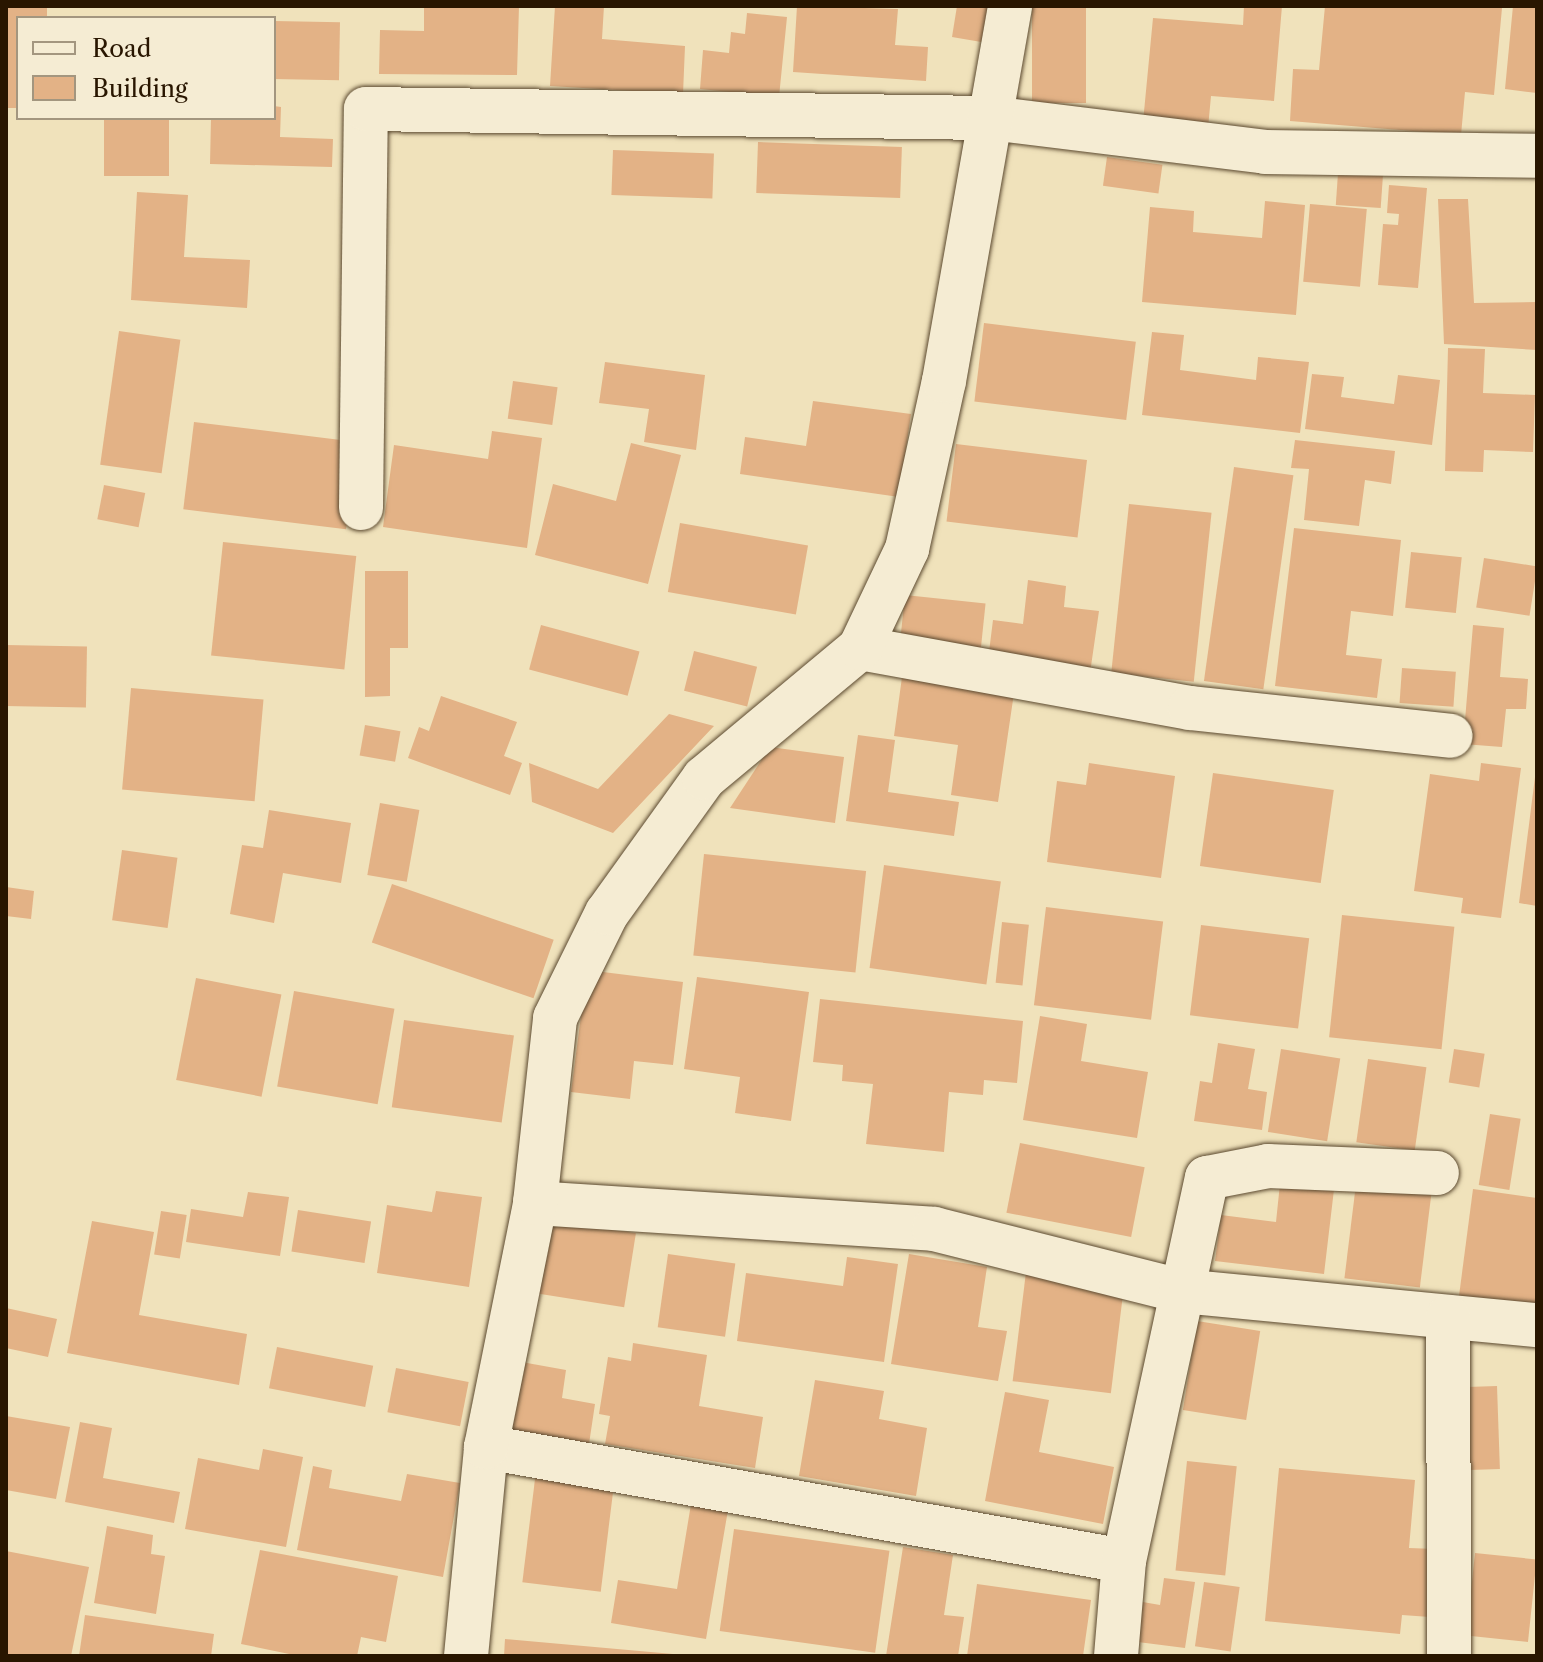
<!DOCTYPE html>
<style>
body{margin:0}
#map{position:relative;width:1543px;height:1662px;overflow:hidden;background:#f0e2bb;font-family:"Libre Caslon Text",serif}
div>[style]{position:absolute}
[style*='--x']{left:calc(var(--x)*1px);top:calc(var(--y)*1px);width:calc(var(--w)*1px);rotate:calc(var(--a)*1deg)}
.building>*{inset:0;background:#e3b286;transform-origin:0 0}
.roads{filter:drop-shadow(0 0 2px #5b492f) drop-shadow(0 0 2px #5b492f)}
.minor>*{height:44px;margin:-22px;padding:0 22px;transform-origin:22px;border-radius:22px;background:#f5ecd3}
span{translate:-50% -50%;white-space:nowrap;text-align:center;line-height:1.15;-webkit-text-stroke:7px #f5ecd3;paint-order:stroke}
.frame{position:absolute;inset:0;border:8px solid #291600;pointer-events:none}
.legend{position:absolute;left:16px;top:16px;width:260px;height:104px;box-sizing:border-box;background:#f5ecd3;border:2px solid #a3967f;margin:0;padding:10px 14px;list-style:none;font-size:24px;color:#291600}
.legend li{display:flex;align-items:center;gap:16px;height:40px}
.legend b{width:40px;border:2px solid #a3967f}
</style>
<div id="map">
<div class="building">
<i style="clip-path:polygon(6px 6px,47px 6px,47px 18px,18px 18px,18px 108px,6px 108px)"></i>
<i style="clip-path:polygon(424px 6px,519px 6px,517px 75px,379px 74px,380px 30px,424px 31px)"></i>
<i style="clip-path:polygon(555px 6px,604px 6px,602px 39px,685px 46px,683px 94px,550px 86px)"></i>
<i style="clip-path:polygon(797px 6px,898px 9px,895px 45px,928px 47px,926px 81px,793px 72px)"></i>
<i style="clip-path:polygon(957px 6px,999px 6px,993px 44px,952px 37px)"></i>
<i style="left:1032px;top:6px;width:54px;height:97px"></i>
<i style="clip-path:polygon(1244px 6px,1282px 6px,1274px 101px,1211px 96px,1208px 128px,1143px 122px,1153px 18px,1243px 25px)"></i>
<i style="clip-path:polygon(1325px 6px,1502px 8px,1494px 95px,1465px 92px,1461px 135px,1290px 121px,1293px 69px,1319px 70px)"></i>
<i style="clip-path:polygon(1513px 6px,1537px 8px,1537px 93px,1505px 89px)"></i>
<i style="clip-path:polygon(747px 13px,787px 17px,779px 97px,700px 89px,703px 50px,729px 53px,731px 32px,745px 34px)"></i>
<i style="left:274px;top:21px;width:66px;height:58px;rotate:1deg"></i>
<i style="clip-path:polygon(274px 106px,281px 107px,280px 137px,333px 139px,332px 167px,210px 164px,211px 118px,274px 118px)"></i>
<i style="left:104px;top:118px;width:65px;height:58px"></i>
<i style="left:758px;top:142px;width:144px;height:51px;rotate:2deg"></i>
<i style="left:613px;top:150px;width:101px;height:45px;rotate:2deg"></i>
<i style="left:1107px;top:157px;width:56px;height:29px;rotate:8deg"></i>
<i style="left:1339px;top:159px;width:45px;height:46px;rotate:4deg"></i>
<i style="clip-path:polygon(1389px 185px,1427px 188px,1418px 288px,1378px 285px,1383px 224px,1398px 225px,1399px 214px,1387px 213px)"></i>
<i style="clip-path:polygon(137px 192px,188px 195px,184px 257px,250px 260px,247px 308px,131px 300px)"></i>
<i style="clip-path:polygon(1438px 199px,1468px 199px,1474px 303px,1537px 302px,1537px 350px,1444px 344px)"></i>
<i style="clip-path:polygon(1265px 201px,1305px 205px,1296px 315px,1142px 302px,1150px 207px,1194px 211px,1193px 232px,1262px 238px)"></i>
<i style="left:1310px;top:204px;width:57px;height:78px;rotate:5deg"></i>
<i style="left:984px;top:323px;width:153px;height:79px;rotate:7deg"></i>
<i style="left:119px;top:331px;width:62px;height:135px;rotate:8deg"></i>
<i style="clip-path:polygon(1152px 332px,1184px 335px,1180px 370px,1256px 380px,1258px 357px,1309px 362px,1300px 433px,1142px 415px)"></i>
<i style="clip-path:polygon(1448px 348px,1485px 349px,1483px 393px,1535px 395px,1533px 452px,1484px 450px,1483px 472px,1445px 471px)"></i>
<i style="clip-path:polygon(605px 362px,705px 375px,696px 450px,644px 442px,649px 409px,599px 403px)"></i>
<i style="clip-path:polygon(1312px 374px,1344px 377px,1341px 397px,1394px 404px,1398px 375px,1440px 380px,1432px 445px,1305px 429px)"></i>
<i style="left:513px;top:381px;width:45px;height:38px;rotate:8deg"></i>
<i style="clip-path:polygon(813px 401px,911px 414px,899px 497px,740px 474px,745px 437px,806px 446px)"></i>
<i style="left:194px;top:422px;width:164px;height:88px;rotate:7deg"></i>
<i style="clip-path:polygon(492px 431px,542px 438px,527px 548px,383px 527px,394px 445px,488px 459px)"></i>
<i style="clip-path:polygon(1295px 440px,1395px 451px,1391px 484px,1365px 480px,1359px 526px,1304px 520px,1309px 469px,1291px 468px)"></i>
<i style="clip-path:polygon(631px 443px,681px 455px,648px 584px,535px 555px,553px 484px,616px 501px)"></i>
<i style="left:956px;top:444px;width:132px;height:78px;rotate:7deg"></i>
<i style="left:1234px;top:467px;width:60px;height:216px;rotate:8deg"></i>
<i style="left:104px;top:485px;width:42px;height:35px;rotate:11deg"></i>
<i style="left:1129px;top:504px;width:83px;height:170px;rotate:6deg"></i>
<i style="left:680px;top:523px;width:130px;height:70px;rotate:10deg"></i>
<i style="clip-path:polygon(1294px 528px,1401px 540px,1393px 616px,1351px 611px,1346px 655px,1382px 659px,1377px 698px,1275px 686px)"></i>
<i style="left:223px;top:542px;width:134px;height:114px;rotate:6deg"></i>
<i style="left:1411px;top:552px;width:51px;height:56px;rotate:6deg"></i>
<i style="left:1484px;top:558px;width:54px;height:50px;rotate:9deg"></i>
<i style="clip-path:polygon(365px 571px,408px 571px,408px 648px,390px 648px,390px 696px,365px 697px)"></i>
<i style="clip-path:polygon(1028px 580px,1066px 586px,1064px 607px,1099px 611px,1090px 673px,988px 660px,993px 620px,1023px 624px)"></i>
<i style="left:905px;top:595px;width:81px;height:58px;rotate:6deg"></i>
<i style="left:541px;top:625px;width:102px;height:46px;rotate:15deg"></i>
<i style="clip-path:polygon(1473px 625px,1504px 628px,1500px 677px,1528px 679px,1526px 709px,1506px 709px,1502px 747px,1463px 744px)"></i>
<i style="left:6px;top:645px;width:81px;height:61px;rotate:1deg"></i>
<i style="left:694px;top:651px;width:65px;height:41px;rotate:14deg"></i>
<i style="left:1402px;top:668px;width:54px;height:35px;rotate:4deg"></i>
<i style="clip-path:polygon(902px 677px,1014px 693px,998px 802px,951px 795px,958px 745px,894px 736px)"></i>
<i style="left:131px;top:688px;width:133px;height:102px;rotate:5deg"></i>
<i style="clip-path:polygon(441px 696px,517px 722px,504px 756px,522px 763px,510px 795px,408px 758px,419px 727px,429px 731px)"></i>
<i style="clip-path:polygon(669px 714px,714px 726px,613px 833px,532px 802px,529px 763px,598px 789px)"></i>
<i style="left:365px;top:725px;width:36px;height:31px;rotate:10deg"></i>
<i style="clip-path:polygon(858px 735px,895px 740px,888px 792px,959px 802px,954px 836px,846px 821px)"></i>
<i style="clip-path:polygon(770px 747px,844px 757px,835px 823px,730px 808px)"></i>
<i style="clip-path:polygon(1089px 763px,1175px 776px,1161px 878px,1047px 862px,1057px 781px,1086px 785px)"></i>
<i style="clip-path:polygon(1481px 763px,1521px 768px,1501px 918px,1461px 913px,1463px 898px,1414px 891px,1430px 774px,1479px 781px)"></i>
<i style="left:1213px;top:773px;width:122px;height:94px;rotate:8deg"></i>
<i style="clip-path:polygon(1535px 777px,1537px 777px,1537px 906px,1519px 903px)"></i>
<i style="left:380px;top:803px;width:40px;height:73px;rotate:10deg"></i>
<i style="clip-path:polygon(269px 810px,351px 823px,341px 883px,283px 873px,274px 923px,230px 914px,242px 845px,263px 848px)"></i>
<i style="left:122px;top:850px;width:56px;height:71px;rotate:8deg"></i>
<i style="left:704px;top:854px;width:163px;height:102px;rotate:6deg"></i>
<i style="left:884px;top:865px;width:118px;height:104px;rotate:8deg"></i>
<i style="left:392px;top:884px;width:171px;height:62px;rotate:19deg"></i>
<i style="clip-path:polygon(6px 887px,34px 891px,31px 919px,6px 916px)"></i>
<i style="left:1046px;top:907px;width:118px;height:99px;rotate:7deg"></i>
<i style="left:1342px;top:915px;width:113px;height:123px;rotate:6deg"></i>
<i style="left:1002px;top:922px;width:27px;height:61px;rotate:6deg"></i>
<i style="left:1201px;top:925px;width:109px;height:91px;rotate:7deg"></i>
<i style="clip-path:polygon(587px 970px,683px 982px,673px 1065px,634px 1061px,630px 1099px,571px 1092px)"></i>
<i style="clip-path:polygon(697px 977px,809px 992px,791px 1121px,735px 1113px,740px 1077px,684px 1069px)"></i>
<i style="left:196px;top:978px;width:87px;height:104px;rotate:11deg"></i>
<i style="left:294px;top:991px;width:102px;height:97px;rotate:10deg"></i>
<i style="clip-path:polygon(820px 999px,1023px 1021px,1017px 1083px,984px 1080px,983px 1095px,949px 1092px,944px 1152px,866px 1144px,873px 1084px,842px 1081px,843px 1065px,813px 1062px)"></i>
<i style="clip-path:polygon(1040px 1016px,1087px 1024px,1081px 1061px,1148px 1072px,1137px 1138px,1023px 1120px)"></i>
<i style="left:404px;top:1020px;width:111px;height:88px;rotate:8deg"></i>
<i style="clip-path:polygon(1218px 1043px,1255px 1049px,1248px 1089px,1267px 1092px,1262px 1130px,1194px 1121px,1200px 1081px,1212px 1083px)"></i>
<i style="left:1281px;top:1049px;width:60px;height:84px;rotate:9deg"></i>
<i style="left:1454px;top:1049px;width:31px;height:34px;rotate:9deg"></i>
<i style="left:1368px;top:1059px;width:59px;height:84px;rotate:8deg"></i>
<i style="left:1490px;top:1114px;width:31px;height:72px;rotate:9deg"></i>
<i style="left:1020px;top:1143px;width:127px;height:71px;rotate:11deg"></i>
<i style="clip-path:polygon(1281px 1174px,1335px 1181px,1324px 1274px,1215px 1261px,1221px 1215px,1276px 1222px)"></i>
<i style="left:1356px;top:1184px;width:76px;height:95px;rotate:7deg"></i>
<i style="clip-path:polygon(1473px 1189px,1537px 1198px,1537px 1307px,1459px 1296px)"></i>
<i style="clip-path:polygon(436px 1191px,482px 1197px,469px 1287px,377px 1273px,387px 1205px,432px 1212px)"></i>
<i style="clip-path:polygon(248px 1192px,289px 1197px,280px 1256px,186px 1242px,191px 1209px,243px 1217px)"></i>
<i style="left:298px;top:1210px;width:74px;height:42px;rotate:9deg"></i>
<i style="left:161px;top:1211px;width:26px;height:44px;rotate:9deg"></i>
<i style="left:546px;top:1219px;width:91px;height:75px;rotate:9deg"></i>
<i style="clip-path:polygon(92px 1221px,154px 1232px,139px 1315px,247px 1334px,239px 1385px,67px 1353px)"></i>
<i style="left:668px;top:1254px;width:68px;height:74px;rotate:8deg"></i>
<i style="clip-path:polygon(909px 1254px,987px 1267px,978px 1327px,1007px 1331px,998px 1381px,891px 1364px)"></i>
<i style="clip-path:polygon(847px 1257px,898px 1264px,884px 1362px,737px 1341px,746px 1273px,843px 1286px)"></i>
<i style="left:1026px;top:1272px;width:99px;height:110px;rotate:7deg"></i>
<i style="clip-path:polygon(6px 1308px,57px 1319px,48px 1357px,6px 1348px)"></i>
<i style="left:1197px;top:1321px;width:64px;height:90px;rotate:9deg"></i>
<i style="clip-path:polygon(633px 1343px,707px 1355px,699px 1406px,763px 1417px,755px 1468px,605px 1444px,610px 1416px,599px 1414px,608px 1357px,631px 1361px)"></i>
<i style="left:277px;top:1347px;width:98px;height:42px;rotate:11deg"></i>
<i style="clip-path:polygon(516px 1361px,566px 1370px,562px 1398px,595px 1404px,589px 1444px,505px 1430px)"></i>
<i style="left:396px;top:1368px;width:74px;height:45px;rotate:11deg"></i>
<i style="clip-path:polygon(815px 1380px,884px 1391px,879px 1419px,927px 1428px,916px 1496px,799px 1476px)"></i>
<i style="left:1497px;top:1386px;width:83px;height:30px;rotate:88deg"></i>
<i style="clip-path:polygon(1005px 1392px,1049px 1400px,1039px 1452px,1114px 1467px,1103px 1524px,985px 1501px)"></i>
<i style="clip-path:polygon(6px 1416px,70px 1427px,56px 1499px,6px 1490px)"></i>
<i style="clip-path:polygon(80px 1422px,112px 1428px,103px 1478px,180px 1492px,174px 1523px,65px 1502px)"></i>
<i style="clip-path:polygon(263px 1449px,303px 1457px,286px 1547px,185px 1529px,198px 1458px,259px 1470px)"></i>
<i style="left:1187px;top:1461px;width:50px;height:110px;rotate:6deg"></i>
<i style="clip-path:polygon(313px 1466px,332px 1470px,329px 1488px,401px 1501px,407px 1474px,460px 1483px,443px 1577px,297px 1550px)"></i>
<i style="clip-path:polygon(1279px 1468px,1415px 1480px,1409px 1548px,1436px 1549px,1430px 1617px,1402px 1615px,1400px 1634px,1265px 1621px)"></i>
<i style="left:536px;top:1471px;width:79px;height:112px;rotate:7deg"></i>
<i style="clip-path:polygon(691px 1504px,728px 1510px,706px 1639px,611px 1623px,618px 1580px,677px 1589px)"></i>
<i style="clip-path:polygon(107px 1526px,153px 1535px,151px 1554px,165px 1556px,156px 1614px,94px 1603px)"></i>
<i style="left:734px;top:1529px;width:157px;height:103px;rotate:8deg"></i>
<i style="clip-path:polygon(903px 1547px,953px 1555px,944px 1615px,964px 1617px,958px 1656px,886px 1656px)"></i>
<i style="clip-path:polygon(260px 1550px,398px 1576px,386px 1642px,361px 1637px,357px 1656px,299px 1656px,241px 1644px)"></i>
<i style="clip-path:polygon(6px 1551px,89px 1567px,71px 1656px,6px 1655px)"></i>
<i style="left:1475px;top:1553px;width:62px;height:83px;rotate:6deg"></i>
<i style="clip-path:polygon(1164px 1578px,1195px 1582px,1185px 1648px,1130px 1641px,1137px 1601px,1160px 1605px)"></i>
<i style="left:1204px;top:1582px;width:36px;height:65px;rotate:8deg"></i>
<i style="clip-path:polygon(977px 1584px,1091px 1600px,1083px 1656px,967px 1656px)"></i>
<i style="clip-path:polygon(85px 1615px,214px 1634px,211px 1656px,79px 1656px)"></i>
<i style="clip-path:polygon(505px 1639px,673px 1654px,673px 1656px,504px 1656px)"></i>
</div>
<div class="roads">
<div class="minor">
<i style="--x:361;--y:508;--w:399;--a:-89.3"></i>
<i style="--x:366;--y:109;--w:624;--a:0.83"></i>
<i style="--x:990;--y:118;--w:277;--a:7"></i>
<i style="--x:1265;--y:152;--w:272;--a:0.8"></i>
<i style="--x:860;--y:648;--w:335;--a:10.3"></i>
<i style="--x:1190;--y:708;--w:262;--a:6.1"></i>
<i style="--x:535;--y:1203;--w:400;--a:3.7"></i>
<i style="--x:934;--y:1229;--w:255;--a:14.1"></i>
<i style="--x:1181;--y:1291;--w:358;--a:5.5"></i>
<i style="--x:1448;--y:1317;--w:339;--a:89.8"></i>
<i style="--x:486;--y:1447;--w:648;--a:10.13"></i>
<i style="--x:466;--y:1656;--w:210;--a:-84.5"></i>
<i style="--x:486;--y:1447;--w:249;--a:-78.6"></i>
<i style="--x:535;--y:1203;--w:186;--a:-83.8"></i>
<i style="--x:555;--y:1018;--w:117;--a:-63.7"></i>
<i style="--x:607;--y:913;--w:166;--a:-54.3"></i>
<i style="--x:704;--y:778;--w:203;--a:-39.8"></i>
<i style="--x:860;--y:648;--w:110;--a:-64.6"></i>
<i style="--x:907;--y:549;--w:172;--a:-77.6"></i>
<i style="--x:944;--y:381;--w:381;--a:-80"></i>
<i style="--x:1116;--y:1656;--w:95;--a:-85.2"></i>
<i style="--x:1124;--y:1561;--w:392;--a:-77.8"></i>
<i style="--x:1207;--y:1178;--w:62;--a:-11.1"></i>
<i style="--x:1268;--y:1166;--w:169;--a:2.4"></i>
</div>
</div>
<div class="frame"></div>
<ul class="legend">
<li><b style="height:10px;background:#f5ecd3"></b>Road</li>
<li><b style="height:22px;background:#e3b286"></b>Building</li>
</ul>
</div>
